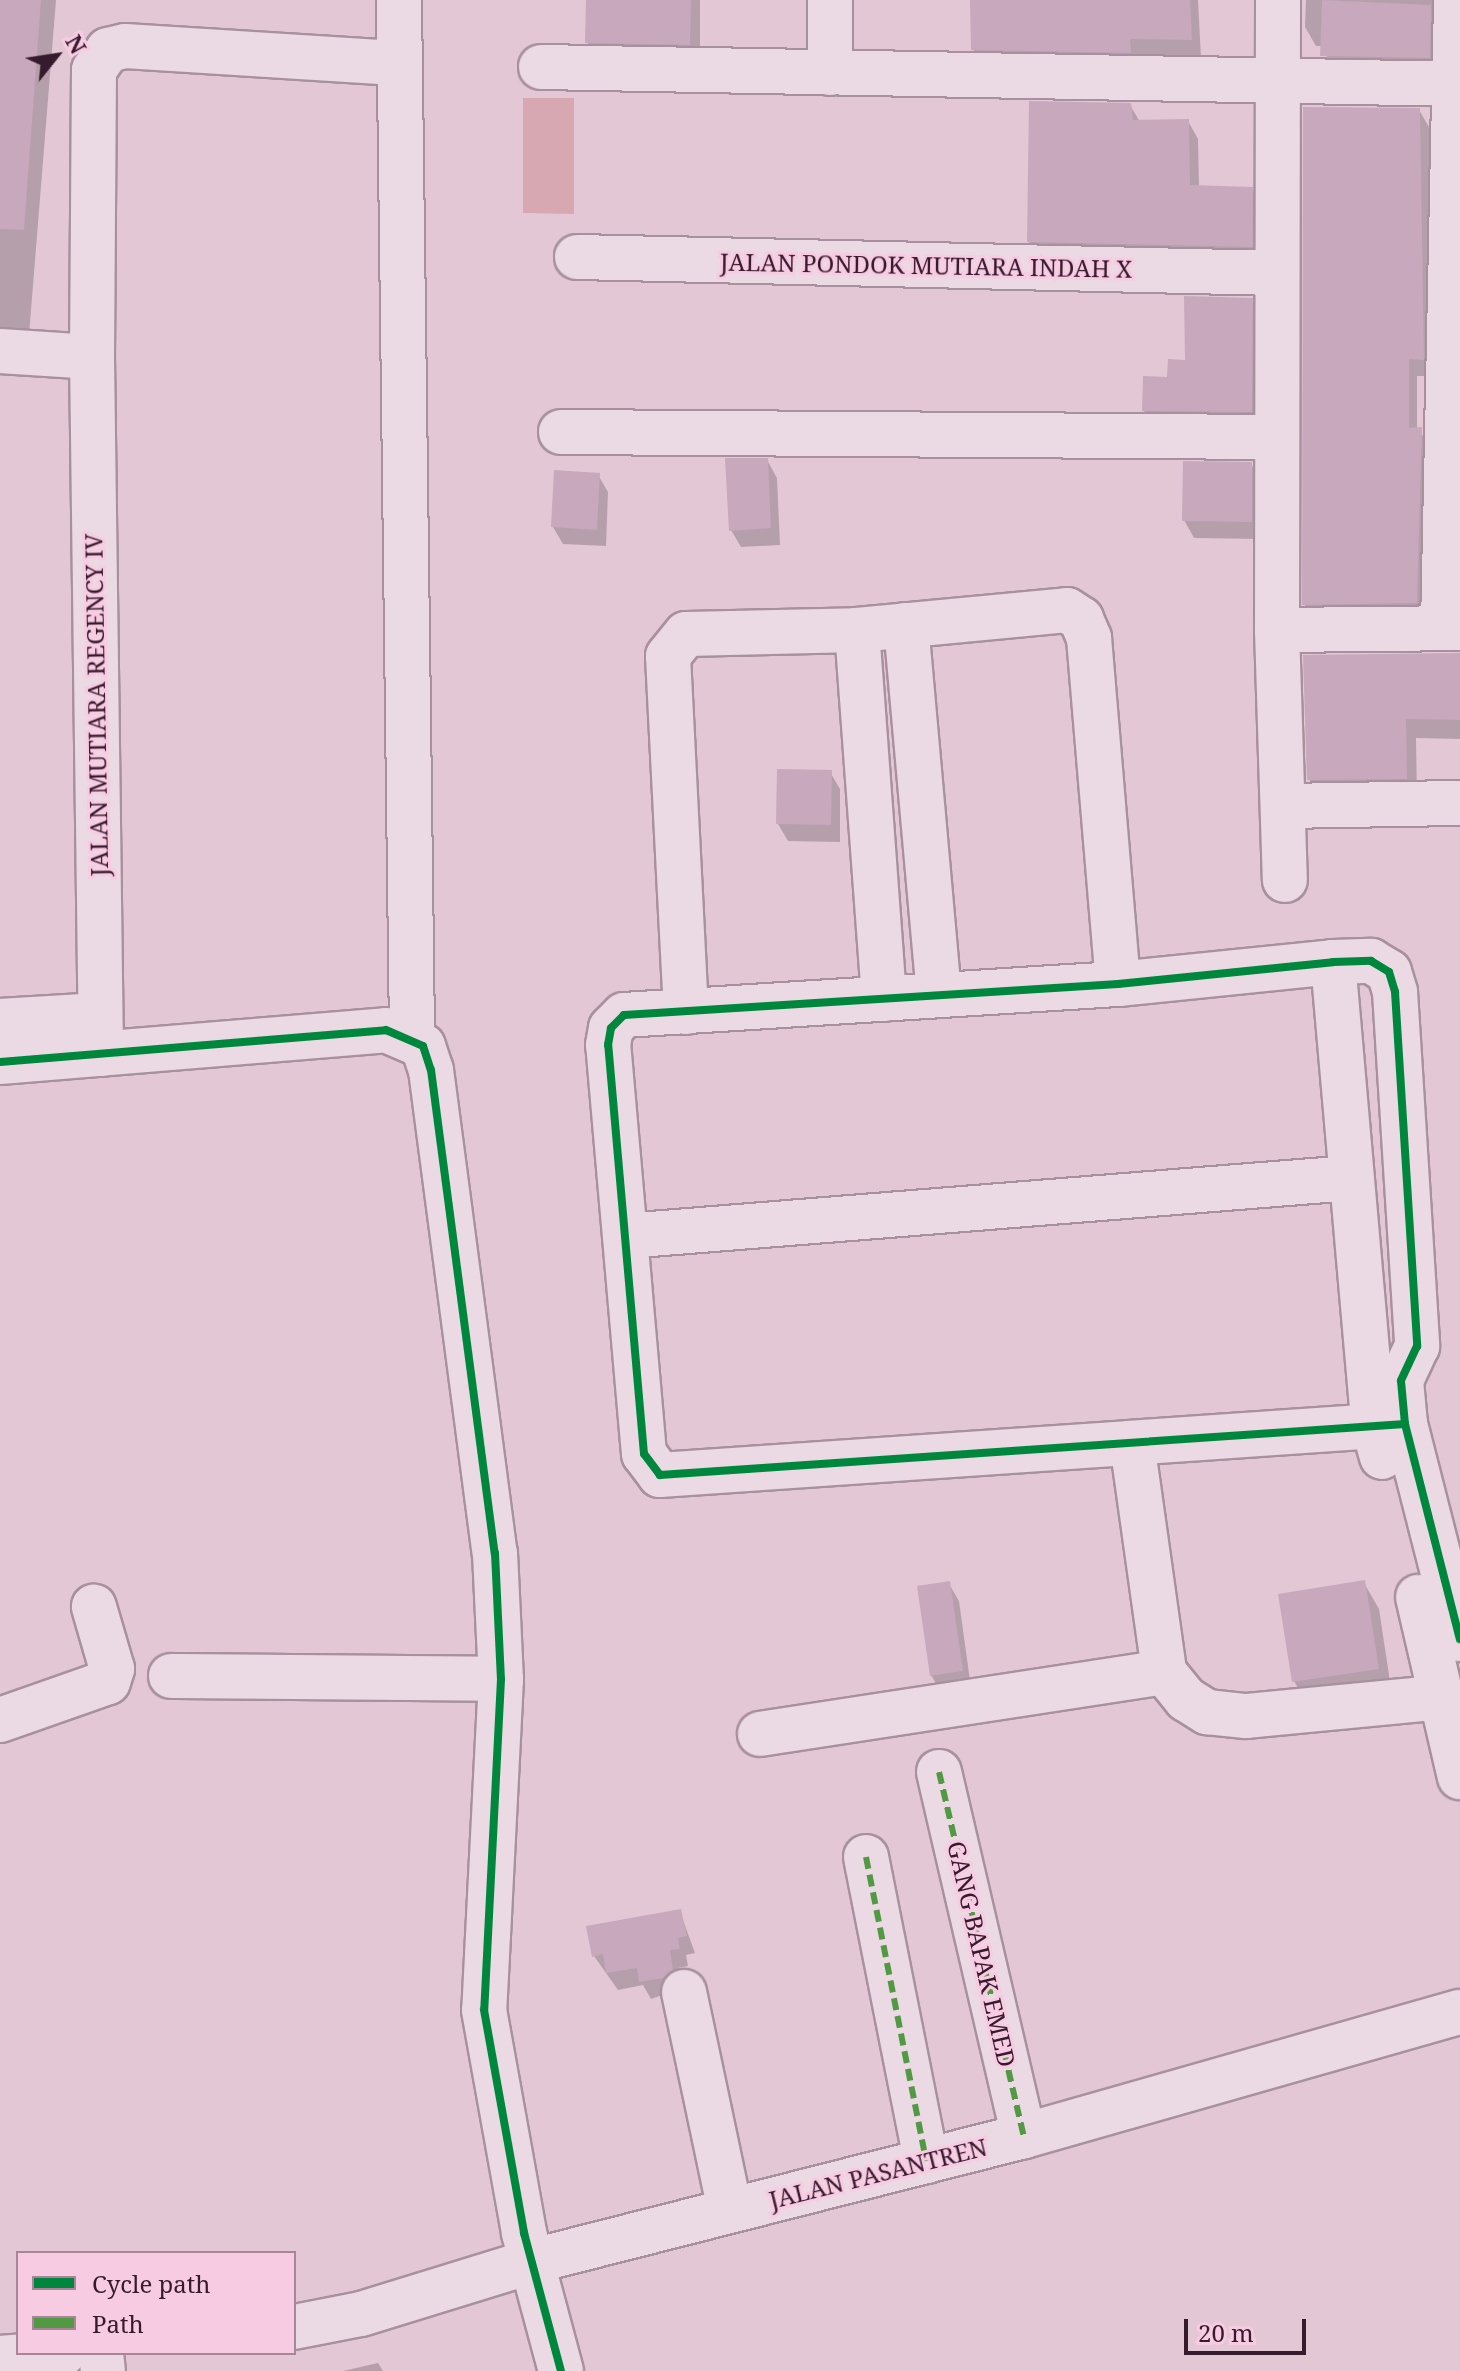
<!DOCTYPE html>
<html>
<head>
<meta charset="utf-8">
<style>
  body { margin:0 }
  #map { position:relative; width:1460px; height:2371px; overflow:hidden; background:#e3c7d5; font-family:"Noto Serif",serif }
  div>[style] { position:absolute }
  .green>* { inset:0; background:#d7a8b2 }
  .shadow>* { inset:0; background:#0003 }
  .building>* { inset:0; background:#c7a8bd }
  .roads { filter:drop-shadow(2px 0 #a8919e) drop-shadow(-2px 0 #a8919e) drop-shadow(0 2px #a8919e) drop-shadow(0 -2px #a8919e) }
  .street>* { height:44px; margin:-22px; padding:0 22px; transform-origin:22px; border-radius:22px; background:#ebdae3 }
  .secondary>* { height:44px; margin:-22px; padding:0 22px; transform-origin:22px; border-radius:22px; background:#ebdae3 }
  .quiet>* { height:6px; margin-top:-3px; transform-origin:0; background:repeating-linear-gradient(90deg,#519942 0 12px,transparent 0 18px) }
  .cycleway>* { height:8px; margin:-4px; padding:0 4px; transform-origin:4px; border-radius:4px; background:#00873e }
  span { translate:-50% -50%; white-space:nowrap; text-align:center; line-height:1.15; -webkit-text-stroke:6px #f7cbe1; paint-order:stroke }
  .street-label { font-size:24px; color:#361a2e }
  .legend { position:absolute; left:16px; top:2251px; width:280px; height:104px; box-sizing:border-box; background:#f7cbe1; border:2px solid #aa8499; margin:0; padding:10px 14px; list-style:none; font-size:24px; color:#361a2e }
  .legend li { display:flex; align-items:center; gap:16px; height:40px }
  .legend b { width:40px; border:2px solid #aa8499 }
  .north { position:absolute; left:16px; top:16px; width:80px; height:80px; -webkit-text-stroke:6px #f7cbe1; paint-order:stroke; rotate:60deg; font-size:22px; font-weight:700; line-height:32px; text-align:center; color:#361a2e }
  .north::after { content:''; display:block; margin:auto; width:28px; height:36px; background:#361a2e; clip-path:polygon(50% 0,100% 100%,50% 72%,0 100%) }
  .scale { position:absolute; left:1184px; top:2319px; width:122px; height:36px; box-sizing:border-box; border:4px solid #361a2e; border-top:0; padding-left:10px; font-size:24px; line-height:28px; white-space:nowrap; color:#361a2e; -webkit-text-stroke:6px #f7cbe1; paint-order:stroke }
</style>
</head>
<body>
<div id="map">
  <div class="green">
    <div style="clip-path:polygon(523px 98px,574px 98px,574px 214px,523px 213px)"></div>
  </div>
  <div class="shadow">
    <div style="clip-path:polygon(0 0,56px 0,29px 335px,0 333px)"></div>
    <div style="clip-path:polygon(587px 0,700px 0,700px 63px,598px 61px,587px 42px)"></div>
    <div style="clip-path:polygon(972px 0,1198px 0,1201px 58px,984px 68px,973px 49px)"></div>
    <div style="clip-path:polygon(1306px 0,1456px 0,1439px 76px,1333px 74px,1323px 46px,1316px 46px,1305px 27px)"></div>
    <div style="clip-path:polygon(1130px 105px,1140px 122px,1188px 121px,1198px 139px,1199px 187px,1252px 189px,1262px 206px,1261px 264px,1039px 259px,1029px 242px)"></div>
    <div style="clip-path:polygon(1419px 110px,1429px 127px,1432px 376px,1417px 376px,1417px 429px,1431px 446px,1427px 620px,1314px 621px,1304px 604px)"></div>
    <div style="clip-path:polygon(1251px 299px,1261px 317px,1261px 429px,1154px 428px,1144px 411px)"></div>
    <div style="clip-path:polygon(767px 460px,777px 478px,780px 545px,741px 547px,731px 530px)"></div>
    <div style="clip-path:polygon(1251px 464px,1261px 481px,1261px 539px,1194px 538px,1184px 520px)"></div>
    <div style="clip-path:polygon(598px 475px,608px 492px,606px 546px,563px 544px,553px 527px)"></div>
    <div style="clip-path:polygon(1460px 655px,1460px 739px,1416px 738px,1417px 798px,1320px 799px,1309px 779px)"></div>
    <div style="clip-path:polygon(830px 772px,840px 789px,840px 842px,788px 841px,778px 824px)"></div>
    <div style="clip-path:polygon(1364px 1583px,1379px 1609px,1392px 1695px,1309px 1707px,1294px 1681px)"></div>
    <div style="clip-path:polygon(949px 1584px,959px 1601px,971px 1688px,941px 1692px,931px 1675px)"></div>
    <div style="clip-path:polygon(680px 1912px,695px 1953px,686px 1955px,688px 1966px,678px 1968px,682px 1988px,651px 1999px,643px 1985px,618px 1990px,594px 1956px)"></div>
    <div style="clip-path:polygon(378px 2363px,383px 2371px,343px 2371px)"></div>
  </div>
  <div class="building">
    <div style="clip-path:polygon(0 0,41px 0,24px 230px,0 229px)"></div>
    <div style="clip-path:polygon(586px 0,691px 0,690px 45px,585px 43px)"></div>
    <div style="clip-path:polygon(970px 0,1190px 0,1192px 40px,1130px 39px,1131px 53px,971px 50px)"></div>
    <div style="clip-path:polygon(1322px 0,1431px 5px,1430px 58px,1320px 56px)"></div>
    <div style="clip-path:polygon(1029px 101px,1131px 103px,1133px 120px,1189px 119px,1190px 185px,1253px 187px,1253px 247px,1027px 242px)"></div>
    <div style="clip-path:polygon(1303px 107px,1420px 108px,1424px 360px,1409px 359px,1409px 428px,1422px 427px,1417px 603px,1302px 605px)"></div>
    <div style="clip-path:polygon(1184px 296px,1253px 298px,1252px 412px,1142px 411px,1143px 376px,1167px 377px,1168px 359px,1185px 360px)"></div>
    <div style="clip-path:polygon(725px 458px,768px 458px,771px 528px,729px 531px)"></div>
    <div style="clip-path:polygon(1183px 461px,1252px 462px,1252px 522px,1182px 521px)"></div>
    <div style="clip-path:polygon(554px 470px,600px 473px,597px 530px,551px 527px)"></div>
    <div style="clip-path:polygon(1460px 653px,1460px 720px,1406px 719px,1407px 779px,1307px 780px,1303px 655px)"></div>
    <div style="clip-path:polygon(777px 769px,832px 770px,831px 825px,776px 824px)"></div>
    <div style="clip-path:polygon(1365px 1580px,1379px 1669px,1292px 1682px,1278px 1594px)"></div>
    <div style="clip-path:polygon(950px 1581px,963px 1671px,930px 1676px,917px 1586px)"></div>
    <div style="clip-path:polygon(681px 1909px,687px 1936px,678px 1938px,680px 1949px,670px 1950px,673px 1970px,664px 1978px,639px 1982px,637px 1968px,606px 1973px,603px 1954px,592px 1957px,586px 1926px)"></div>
  </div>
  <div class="roads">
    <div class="street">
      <div style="left:399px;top:0;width:1037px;rotate:89.28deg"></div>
      <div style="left:830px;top:0;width:73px;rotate:90deg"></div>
      <div style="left:1278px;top:0;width:630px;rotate:90.09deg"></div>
      <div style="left:1277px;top:630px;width:250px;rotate:88.2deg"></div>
      <div style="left:541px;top:67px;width:919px;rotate:1.06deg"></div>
      <div style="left:577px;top:257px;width:698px;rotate:1.31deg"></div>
      <div style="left:0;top:351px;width:92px;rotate:3.7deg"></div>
      <div style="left:561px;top:432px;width:715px;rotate:0.4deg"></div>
      <div style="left:906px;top:625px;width:371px;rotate:84.9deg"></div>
      <div style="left:1443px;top:627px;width:627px;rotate:-88.81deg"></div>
      <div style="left:857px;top:630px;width:370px;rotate:85.8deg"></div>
      <div style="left:1277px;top:630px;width:183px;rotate:-0.6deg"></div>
      <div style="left:1284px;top:806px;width:176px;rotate:-1deg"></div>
      <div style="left:1333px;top:962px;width:469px;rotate:85deg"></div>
      <div style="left:1374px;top:1429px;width:29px;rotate:74deg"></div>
      <div style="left:686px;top:1012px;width:356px;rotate:-92.9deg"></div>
      <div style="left:668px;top:656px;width:28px;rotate:-51deg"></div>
      <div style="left:686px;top:634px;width:171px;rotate:-1.3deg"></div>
      <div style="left:857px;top:630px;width:211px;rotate:-5.4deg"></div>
      <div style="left:1067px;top:610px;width:17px;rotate:33deg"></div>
      <div style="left:1081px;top:619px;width:21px;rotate:67deg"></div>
      <div style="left:1089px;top:638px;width:347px;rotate:85.2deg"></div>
      <div style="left:0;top:1021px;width:99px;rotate:-3.5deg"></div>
      <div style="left:101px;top:1054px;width:697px;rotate:-90.74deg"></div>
      <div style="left:92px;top:357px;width:287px;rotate:-89.6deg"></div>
      <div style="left:94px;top:70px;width:24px;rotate:-55deg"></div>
      <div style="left:108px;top:50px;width:17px;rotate:-13deg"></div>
      <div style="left:125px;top:46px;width:275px;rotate:3.6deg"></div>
      <div style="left:0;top:1062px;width:387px;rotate:-4.7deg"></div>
      <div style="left:386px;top:1030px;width:40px;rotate:23.4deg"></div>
      <div style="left:423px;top:1046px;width:25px;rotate:72deg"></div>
      <div style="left:431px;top:1070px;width:487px;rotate:82.5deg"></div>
      <div style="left:495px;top:1553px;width:126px;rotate:87.3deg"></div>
      <div style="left:501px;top:1679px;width:331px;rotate:92.9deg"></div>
      <div style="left:484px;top:2010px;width:227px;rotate:79.8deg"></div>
      <div style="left:524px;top:2233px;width:143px;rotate:75deg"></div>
      <div style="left:626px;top:1236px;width:726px;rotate:-4.58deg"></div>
      <div style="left:1405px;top:1424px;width:747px;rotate:176.08deg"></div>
      <div style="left:660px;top:1475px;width:26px;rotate:-127deg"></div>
      <div style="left:644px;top:1454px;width:411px;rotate:-95deg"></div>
      <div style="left:608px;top:1045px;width:17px;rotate:-80deg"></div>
      <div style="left:611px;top:1028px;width:18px;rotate:-45deg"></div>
      <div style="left:624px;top:1015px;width:495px;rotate:-3.6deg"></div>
      <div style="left:1118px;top:984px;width:216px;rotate:-5.8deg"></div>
      <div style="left:1333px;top:962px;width:38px;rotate:-2deg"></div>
      <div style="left:1371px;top:961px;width:21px;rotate:31deg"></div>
      <div style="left:1389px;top:972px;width:21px;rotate:73deg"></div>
      <div style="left:1395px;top:992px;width:355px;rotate:86.4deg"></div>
      <div style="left:1417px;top:1346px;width:38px;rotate:115deg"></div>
      <div style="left:1401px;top:1381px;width:43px;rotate:84.7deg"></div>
      <div style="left:1405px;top:1424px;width:222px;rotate:75.7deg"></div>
      <div style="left:1132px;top:1443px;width:231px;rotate:82deg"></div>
      <div style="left:1164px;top:1672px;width:35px;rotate:51deg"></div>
      <div style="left:1186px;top:1699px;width:25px;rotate:32deg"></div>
      <div style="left:1207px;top:1712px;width:39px;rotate:6deg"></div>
      <div style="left:1246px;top:1716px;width:199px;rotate:-5.5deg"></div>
      <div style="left:1418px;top:1597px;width:185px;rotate:76.9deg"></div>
      <div style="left:171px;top:1676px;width:330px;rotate:0.5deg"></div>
      <div style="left:0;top:1720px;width:114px;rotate:-19.4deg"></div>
      <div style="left:108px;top:1682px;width:14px;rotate:-73deg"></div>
      <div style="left:112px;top:1669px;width:65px;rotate:-106.2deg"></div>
      <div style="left:760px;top:1734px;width:409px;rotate:-8.7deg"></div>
      <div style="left:939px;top:1772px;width:374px;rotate:76.9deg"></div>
      <div style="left:866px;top:1857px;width:310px;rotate:78.8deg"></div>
      <div style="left:684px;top:1992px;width:223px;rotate:78.1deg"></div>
      <div style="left:101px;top:2353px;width:18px;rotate:84deg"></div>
    </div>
    <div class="secondary">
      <div style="left:294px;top:2327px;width:68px;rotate:-11deg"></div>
      <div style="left:361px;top:2314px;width:180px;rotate:-17.1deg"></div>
      <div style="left:533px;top:2261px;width:507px;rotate:-14.28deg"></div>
      <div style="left:1024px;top:2136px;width:453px;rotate:-15.9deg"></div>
      <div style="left:0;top:2358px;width:64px;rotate:-4.5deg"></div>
    </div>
  </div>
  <div class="quiet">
    <div style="left:939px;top:1772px;width:374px;rotate:76.9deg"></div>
    <div style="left:866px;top:1857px;width:310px;rotate:78.8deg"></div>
  </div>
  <div class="cycleway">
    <div style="left:0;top:1062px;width:387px;rotate:-4.7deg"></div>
    <div style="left:386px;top:1030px;width:40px;rotate:23.4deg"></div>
    <div style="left:423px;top:1046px;width:25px;rotate:72deg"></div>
    <div style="left:431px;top:1070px;width:487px;rotate:82.5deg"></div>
    <div style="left:495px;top:1553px;width:126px;rotate:87.3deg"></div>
    <div style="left:501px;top:1679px;width:331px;rotate:92.9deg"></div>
    <div style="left:484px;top:2010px;width:227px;rotate:79.8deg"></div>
    <div style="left:524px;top:2233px;width:143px;rotate:75deg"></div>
    <div style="left:1405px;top:1424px;width:747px;rotate:176.08deg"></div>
    <div style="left:660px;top:1475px;width:26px;rotate:-127deg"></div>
    <div style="left:644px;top:1454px;width:411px;rotate:-95deg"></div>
    <div style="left:608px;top:1045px;width:17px;rotate:-80deg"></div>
    <div style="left:611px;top:1028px;width:18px;rotate:-45deg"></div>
    <div style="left:624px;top:1015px;width:495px;rotate:-3.6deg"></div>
    <div style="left:1118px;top:984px;width:216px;rotate:-5.8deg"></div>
    <div style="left:1333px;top:962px;width:38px;rotate:-2deg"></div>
    <div style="left:1371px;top:961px;width:21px;rotate:31deg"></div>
    <div style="left:1389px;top:972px;width:21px;rotate:73deg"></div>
    <div style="left:1395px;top:992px;width:355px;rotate:86.4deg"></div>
    <div style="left:1417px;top:1346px;width:38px;rotate:115deg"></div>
    <div style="left:1401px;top:1381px;width:43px;rotate:84.7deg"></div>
    <div style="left:1405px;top:1424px;width:222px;rotate:75.7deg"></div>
  </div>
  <div class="street-label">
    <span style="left:926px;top:265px;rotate:1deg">JALAN PONDOK MUTIARA INDAH X</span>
    <span style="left:96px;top:705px;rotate:-91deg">JALAN MUTIARA REGENCY IV</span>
    <span style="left:982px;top:1954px;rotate:77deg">GANG BAPAK EMED</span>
    <span style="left:878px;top:2173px;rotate:-14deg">JALAN PASANTREN</span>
  </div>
  <ul class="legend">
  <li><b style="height:10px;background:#00873e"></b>Cycle path</li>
  <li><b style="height:10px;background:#519942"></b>Path</li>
  </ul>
  <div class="north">N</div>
  <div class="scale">20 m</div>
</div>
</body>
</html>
